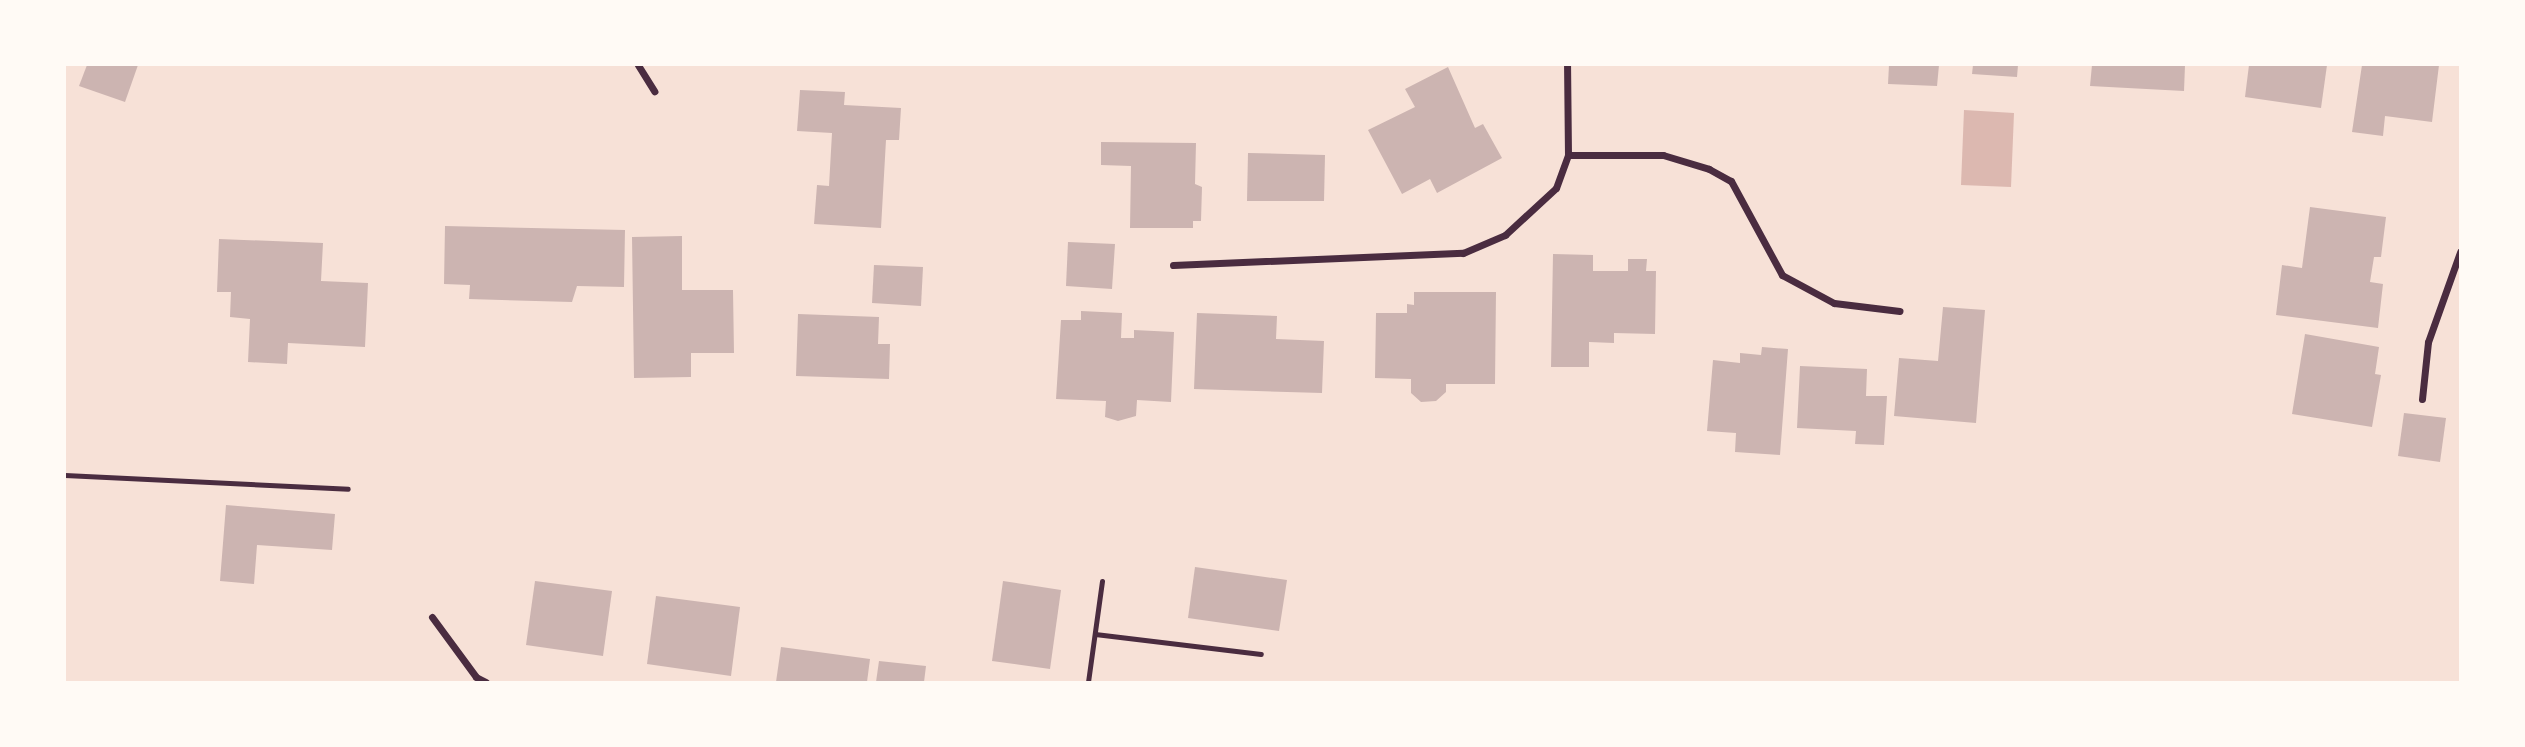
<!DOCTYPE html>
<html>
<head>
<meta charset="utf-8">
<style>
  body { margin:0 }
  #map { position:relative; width:2525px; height:747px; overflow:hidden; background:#f7e1d7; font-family:Ubuntu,sans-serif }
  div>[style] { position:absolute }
  .water>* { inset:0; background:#dcb8b0 }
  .building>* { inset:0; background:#ccb4b1 }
  .path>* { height:4.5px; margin:-2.25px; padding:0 2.25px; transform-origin:2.25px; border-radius:2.25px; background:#4a2c40 }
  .service>* { height:5px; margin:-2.5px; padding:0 2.5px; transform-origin:2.5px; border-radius:2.5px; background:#4a2c40 }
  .minor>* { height:7px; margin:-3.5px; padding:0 3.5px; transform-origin:3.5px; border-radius:3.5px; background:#4a2c40 }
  span { translate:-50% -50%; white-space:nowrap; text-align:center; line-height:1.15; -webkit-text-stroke:5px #fffaf5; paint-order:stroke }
  .frame { position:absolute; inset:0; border:66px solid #fffaf5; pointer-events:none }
</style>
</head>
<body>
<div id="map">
  <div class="water">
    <div style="clip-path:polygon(1964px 110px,2014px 113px,2011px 187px,1961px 185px)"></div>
  </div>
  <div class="building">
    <div style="clip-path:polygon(87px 65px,138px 65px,125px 102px,79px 86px)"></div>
    <div style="clip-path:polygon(1889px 65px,1939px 65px,1937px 86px,1888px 84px)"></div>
    <div style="clip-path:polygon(1973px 65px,2018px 65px,2017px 77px,1972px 74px)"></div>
    <div style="clip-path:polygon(2092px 65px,2185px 65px,2184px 91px,2090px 86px)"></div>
    <div style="clip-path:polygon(2249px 65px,2327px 65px,2321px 108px,2245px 97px)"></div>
    <div style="clip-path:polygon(2362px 65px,2439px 65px,2432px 122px,2385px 116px,2383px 136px,2352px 132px)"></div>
    <div style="clip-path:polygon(1448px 67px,1475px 128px,1483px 124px,1502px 158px,1437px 193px,1430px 179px,1402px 194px,1368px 130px,1415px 107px,1405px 89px)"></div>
    <div style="clip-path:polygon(800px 90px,845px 92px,844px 105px,901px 108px,899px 140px,886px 140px,881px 228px,814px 224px,817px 185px,829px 186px,832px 133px,797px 131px)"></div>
    <div style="clip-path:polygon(1101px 142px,1196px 143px,1195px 184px,1202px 187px,1201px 221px,1193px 221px,1193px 228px,1130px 228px,1131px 166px,1101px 165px)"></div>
    <div style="clip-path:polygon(1248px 153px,1325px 155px,1324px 201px,1247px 201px)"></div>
    <div style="clip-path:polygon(2310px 207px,2386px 217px,2381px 257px,2374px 257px,2370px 282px,2383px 284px,2378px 328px,2276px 315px,2282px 265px,2302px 268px)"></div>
    <div style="clip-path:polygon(445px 226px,625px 230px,624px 287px,577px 286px,572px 302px,469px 299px,470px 285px,444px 284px)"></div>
    <div style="clip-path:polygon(682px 236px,682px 290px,733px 290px,734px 353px,691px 353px,691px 377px,634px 378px,632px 237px)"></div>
    <div style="clip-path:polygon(219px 239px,323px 243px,321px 281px,368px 283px,365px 347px,288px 343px,287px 364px,248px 362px,250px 319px,230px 317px,231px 292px,217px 292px)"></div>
    <div style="clip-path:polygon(1068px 242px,1115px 244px,1112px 289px,1066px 286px)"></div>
    <div style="clip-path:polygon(1553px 254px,1593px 255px,1593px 271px,1628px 271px,1628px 259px,1647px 259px,1646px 271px,1656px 271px,1655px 334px,1614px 333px,1614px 343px,1589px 342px,1589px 367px,1551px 367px)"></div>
    <div style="clip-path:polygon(874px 265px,923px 267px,921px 306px,872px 303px)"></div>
    <div style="clip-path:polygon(1414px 292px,1496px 292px,1495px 384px,1446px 384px,1446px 392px,1436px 401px,1421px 402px,1411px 393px,1411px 379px,1375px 378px,1376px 313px,1407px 313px,1407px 304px,1414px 305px)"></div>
    <div style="clip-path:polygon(1943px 307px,1985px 310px,1976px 423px,1894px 416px,1899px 358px,1938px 361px)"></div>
    <div style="clip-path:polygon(1081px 311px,1122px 313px,1121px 338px,1134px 338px,1134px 330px,1174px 332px,1171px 402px,1137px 400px,1136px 416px,1118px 421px,1105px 417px,1106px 401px,1056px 399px,1061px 320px,1081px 320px)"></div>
    <div style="clip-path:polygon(1197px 313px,1277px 316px,1276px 339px,1324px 341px,1322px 393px,1194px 389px)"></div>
    <div style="clip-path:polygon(798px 314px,879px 317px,878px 344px,890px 344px,889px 379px,796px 376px)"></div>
    <div style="clip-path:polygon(2305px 334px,2379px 347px,2375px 374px,2381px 375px,2372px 427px,2292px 414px)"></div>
    <div style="clip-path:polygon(1762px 347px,1788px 349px,1780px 455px,1735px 452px,1736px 433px,1707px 431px,1713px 360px,1740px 363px,1740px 353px,1761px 355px)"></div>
    <div style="clip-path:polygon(1800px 366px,1867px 369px,1866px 396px,1887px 396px,1884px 445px,1855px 444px,1856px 431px,1797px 428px)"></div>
    <div style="clip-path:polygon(2404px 413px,2446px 418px,2440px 462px,2398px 456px)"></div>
    <div style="clip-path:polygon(226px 505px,335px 514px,332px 550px,257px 545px,254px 584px,220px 581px)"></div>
    <div style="clip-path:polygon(1195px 567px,1287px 580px,1279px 631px,1188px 618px)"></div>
    <div style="clip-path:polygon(535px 581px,612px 591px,603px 656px,526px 645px)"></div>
    <div style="clip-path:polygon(1003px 581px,1061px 590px,1050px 669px,992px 661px)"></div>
    <div style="clip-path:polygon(656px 596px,740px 607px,731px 676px,647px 664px)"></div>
    <div style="clip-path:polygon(781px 647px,870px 659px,867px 682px,776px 682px)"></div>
    <div style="clip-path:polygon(879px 661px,926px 666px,924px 682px,876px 682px)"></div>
  </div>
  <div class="path">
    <div style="left:65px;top:475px;width:283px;rotate:2.8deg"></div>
  </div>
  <div class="service">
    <div style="left:1095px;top:634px;width:167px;rotate:6.9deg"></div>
    <div style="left:1088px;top:682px;width:102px;rotate:-82.1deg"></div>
  </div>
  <div class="minor">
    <div style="left:638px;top:65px;width:31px;rotate:58deg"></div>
    <div style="left:1568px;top:155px;width:95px"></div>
    <div style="left:1663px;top:155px;width:48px;rotate:16.9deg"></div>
    <div style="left:1709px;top:169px;width:25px;rotate:29deg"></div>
    <div style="left:1731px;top:181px;width:107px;rotate:61.5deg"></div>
    <div style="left:1782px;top:275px;width:59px;rotate:28.3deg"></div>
    <div style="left:1834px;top:303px;width:66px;rotate:6.9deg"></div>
    <div style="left:1173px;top:265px;width:290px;rotate:-2.4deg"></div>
    <div style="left:1463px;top:253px;width:46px;rotate:-23.2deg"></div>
    <div style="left:1505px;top:235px;width:69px;rotate:-42.7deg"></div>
    <div style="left:1556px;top:188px;width:35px;rotate:-70deg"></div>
    <div style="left:1568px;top:155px;width:90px;rotate:-90.6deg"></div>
    <div style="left:2422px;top:399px;width:57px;rotate:-84deg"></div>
    <div style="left:2428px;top:342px;width:96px;rotate:-70.4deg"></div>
    <div style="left:432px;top:617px;width:74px;rotate:53.7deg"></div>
    <div style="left:476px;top:677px;width:11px;rotate:27deg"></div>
  </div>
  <div class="frame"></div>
</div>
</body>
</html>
